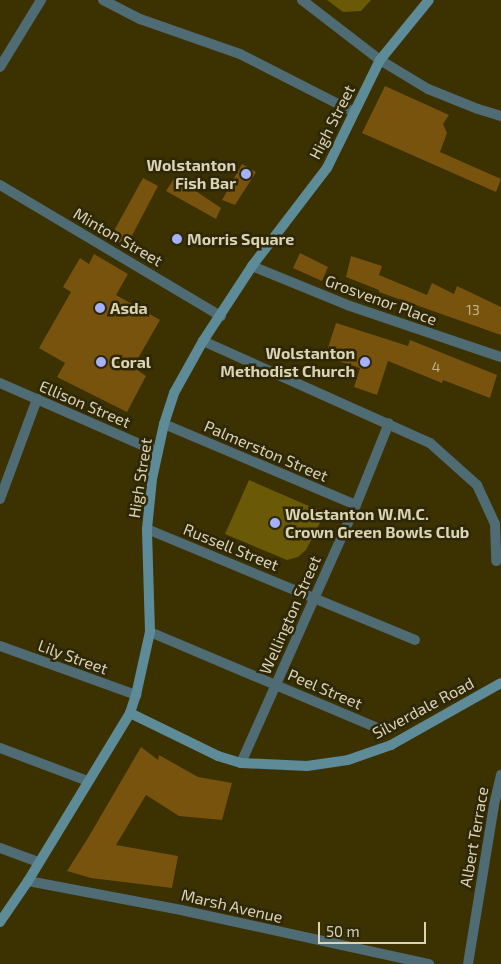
<!DOCTYPE html>
<html>
<head>
<meta charset="utf-8">
<style>
  body { margin:0 }
  #map { position:relative; width:501px; height:964px; overflow:hidden; background:#3b3101; font-family:"Exo 2",sans-serif }
  div>[style] { position:absolute }
  .green>* { inset:0; background:#6a5906 }
  .building>* { inset:0; background:#78530e }
  .minor>* { height:10px; margin:-5px; padding:0 5px; transform-origin:5px; border-radius:5px; background:#4f6b73 }
  .secondary>* { height:10px; margin:-5px; padding:0 5px; transform-origin:5px; border-radius:5px; background:#5d8b98 }
  .dots>* { width:14px; height:14px; translate:-50% -50%; box-sizing:border-box; border:2px solid #2e2708; border-radius:50% }
  span { translate:-50% -50%; white-space:nowrap; text-align:center; line-height:1.15; -webkit-text-stroke:5px #2e2708; paint-order:stroke }
  .number-label { font-size:14px; color:#c2b38c }
  .number-label span { -webkit-text-stroke-width:0 }
  .street-label { font-size:16px; color:#dad3b6 }
  .poi-label { font-size:16px; color:#dad3b6; font-weight:700 }
  .right { translate:-100% -50%; text-align:right }
  .left { translate:0 -50%; text-align:left }
  .scale { position:absolute; left:318px; top:922px; width:108px; height:22px; box-sizing:border-box; border:2px solid #dad3b6; border-top:0; padding-left:6px; font-size:15px; line-height:18px; white-space:nowrap; color:#dad3b6; -webkit-text-stroke:4px #2e2708; paint-order:stroke }
</style>
</head>
<body>
<div id="map">
  <div class="green">
    <div style="clip-path:polygon(327px 0,371px 0,361px 11px,343px 12px)"></div>
    <div style="clip-path:polygon(249px 480px,325px 513px,306px 550px,298px 557px,287px 560px,225px 534px)"></div>
  </div>
  <div class="building">
    <div style="clip-path:polygon(385px 86px,449px 115px,443px 124px,447px 133px,440px 152px,501px 179px,496px 192px,362px 133px)"></div>
    <div style="clip-path:polygon(242px 164px,256px 172px,235px 205px,222px 200px)"></div>
    <div style="clip-path:polygon(175px 177px,221px 208px,216px 219px,166px 191px)"></div>
    <div style="clip-path:polygon(143px 178px,158px 186px,126px 247px,110px 238px)"></div>
    <div style="clip-path:polygon(300px 253px,328px 267px,322px 281px,293px 268px)"></div>
    <div style="clip-path:polygon(94px 254px,128px 274px,116px 295px,160px 320px,133px 367px,146px 376px,127px 412px,57px 377px,65px 363px,39px 348px,71px 292px,63px 287px,80px 258px,89px 264px)"></div>
    <div style="clip-path:polygon(351px 256px,382px 266px,379px 275px,427px 295px,432px 283px,454px 294px,457px 286px,501px 307px,501px 335px,379px 292px,379px 290px,346px 277px)"></div>
    <div style="clip-path:polygon(336px 323px,408px 346px,410px 340px,497px 375px,490px 398px,443px 380px,442px 383px,388px 361px,377px 395px,354px 387px,360px 368px,325px 357px)"></div>
    <div style="clip-path:polygon(141px 747px,158px 760px,159px 755px,198px 777px,232px 783px,222px 820px,179px 816px,146px 795px,116px 845px,178px 856px,172px 888px,91px 878px,67px 871px,88px 838px)"></div>
  </div>
  <div class="minor">
    <div style="left:103px;top:0;width:42px;rotate:27.2deg"></div>
    <div style="left:140px;top:19px;width:106px;rotate:19.3deg"></div>
    <div style="left:240px;top:54px;width:128px;rotate:27deg"></div>
    <div style="left:302px;top:0;width:98px;rotate:37.6deg"></div>
    <div style="left:380px;top:60px;width:56px;rotate:31.1deg"></div>
    <div style="left:428px;top:89px;width:54px;rotate:21.8deg"></div>
    <div style="left:478px;top:109px;width:24px;rotate:17deg"></div>
    <div style="left:0;top:67px;width:79px;rotate:-58.5deg"></div>
    <div style="left:0;top:185px;width:257px;rotate:30.7deg"></div>
    <div style="left:252px;top:266px;width:106px;rotate:22.2deg"></div>
    <div style="left:350px;top:306px;width:159px;rotate:18.7deg"></div>
    <div style="left:203px;top:341px;width:249px;rotate:24.2deg"></div>
    <div style="left:430px;top:443px;width:63px;rotate:41.8deg"></div>
    <div style="left:477px;top:485px;width:43px;rotate:65.2deg"></div>
    <div style="left:495px;top:524px;width:37px;rotate:88deg"></div>
    <div style="left:0;top:383px;width:172px;rotate:23.6deg"></div>
    <div style="left:164px;top:424px;width:208px;rotate:22.9deg"></div>
    <div style="left:0;top:499px;width:107px;rotate:-69.7deg"></div>
    <div style="left:147px;top:529px;width:290px;rotate:22.5deg"></div>
    <div style="left:150px;top:632px;width:246px;rotate:22.9deg"></div>
    <div style="left:0;top:646px;width:145px;rotate:19.8deg"></div>
    <div style="left:0;top:748px;width:94px;rotate:20.6deg"></div>
    <div style="left:241px;top:763px;width:282px;rotate:-66deg"></div>
    <div style="left:356px;top:505px;width:88px;rotate:-68.1deg"></div>
    <div style="left:0;top:848px;width:40px;rotate:20.2deg"></div>
    <div style="left:28px;top:881px;width:156px;rotate:10.7deg"></div>
    <div style="left:181px;top:910px;width:254px;rotate:12.3deg"></div>
    <div style="left:468px;top:964px;width:161px;rotate:-80.7deg"></div>
    <div style="left:494px;top:805px;width:31px;rotate:-77deg"></div>
  </div>
  <div class="secondary">
    <div style="left:130px;top:713px;width:98px;rotate:26deg"></div>
    <div style="left:218px;top:756px;width:24px;rotate:17deg"></div>
    <div style="left:241px;top:763px;width:66px;rotate:2.6deg"></div>
    <div style="left:307px;top:766px;width:41px;rotate:-8.3deg"></div>
    <div style="left:348px;top:760px;width:46px;rotate:-19.2deg"></div>
    <div style="left:391px;top:745px;width:126px;rotate:-29.4deg"></div>
    <div style="left:0;top:922px;width:50px;rotate:-55.7deg"></div>
    <div style="left:28px;top:881px;width:197px;rotate:-58.7deg"></div>
    <div style="left:130px;top:713px;width:19px;rotate:-72deg"></div>
    <div style="left:136px;top:695px;width:65px;rotate:-77.5deg"></div>
    <div style="left:150px;top:632px;width:103px;rotate:-91.7deg"></div>
    <div style="left:147px;top:529px;width:50px;rotate:-84.3deg"></div>
    <div style="left:152px;top:479px;width:56px;rotate:-77.7deg"></div>
    <div style="left:164px;top:424px;width:33px;rotate:-72deg"></div>
    <div style="left:174px;top:393px;width:60px;rotate:-60.9deg"></div>
    <div style="left:203px;top:341px;width:90px;rotate:-56.8deg"></div>
    <div style="left:252px;top:266px;width:123px;rotate:-52.6deg"></div>
    <div style="left:327px;top:168px;width:120px;rotate:-63.9deg"></div>
    <div style="left:380px;top:60px;width:77px;rotate:-50.8deg"></div>
  </div>
  <div class="dots">
    <div style="left:246px;top:174px;background:#a5b1fc"></div>
    <div style="left:177px;top:239px;background:#a5b1fc"></div>
    <div style="left:100px;top:308px;background:#a5b1fc"></div>
    <div style="left:101px;top:362px;background:#a5b1fc"></div>
    <div style="left:365px;top:362px;background:#a5b1fc"></div>
    <div style="left:275px;top:523px;background:#a5b1fc"></div>
  </div>
  <div class="number-label">
    <span style="left:473px;top:310px">13</span>
    <span style="left:436px;top:367px">4</span>
  </div>
  <div class="street-label">
    <span style="left:332px;top:122px;rotate:-63deg">High Street</span>
    <span style="left:118px;top:237px;rotate:30deg">Minton Street</span>
    <span style="left:381px;top:300px;rotate:20deg">Grosvenor Place</span>
    <span style="left:85px;top:404px;rotate:23deg">Ellison Street</span>
    <span style="left:266px;top:451px;rotate:23deg">Palmerston Street</span>
    <span style="left:140px;top:478px;rotate:-81deg">High Street</span>
    <span style="left:231px;top:547px;rotate:22deg">Russell Street</span>
    <span style="left:290px;top:615px;rotate:-66deg">Wellington Street</span>
    <span style="left:73px;top:657px;rotate:20deg">Lily Street</span>
    <span style="left:325px;top:689px;rotate:23deg">Peel Street</span>
    <span style="left:423px;top:708px;rotate:-28deg">Silverdale Road</span>
    <span style="left:474px;top:837px;rotate:-80deg">Albert Terrace</span>
    <span style="left:232px;top:906px;rotate:13deg">Marsh Avenue</span>
  </div>
  <div class="poi-label">
    <span class="right" style="left:236px;top:174px">Wolstanton<br>Fish Bar</span>
    <span class="left" style="left:187px;top:239px">Morris Square</span>
    <span class="left" style="left:110px;top:308px">Asda</span>
    <span class="right" style="left:355px;top:362px">Wolstanton<br>Methodist Church</span>
    <span class="left" style="left:111px;top:362px">Coral</span>
    <span class="left" style="left:285px;top:523px">Wolstanton W.M.C.<br>Crown Green Bowls Club</span>
  </div>
  <div class="scale">50 m</div>
</div>
</body>
</html>
